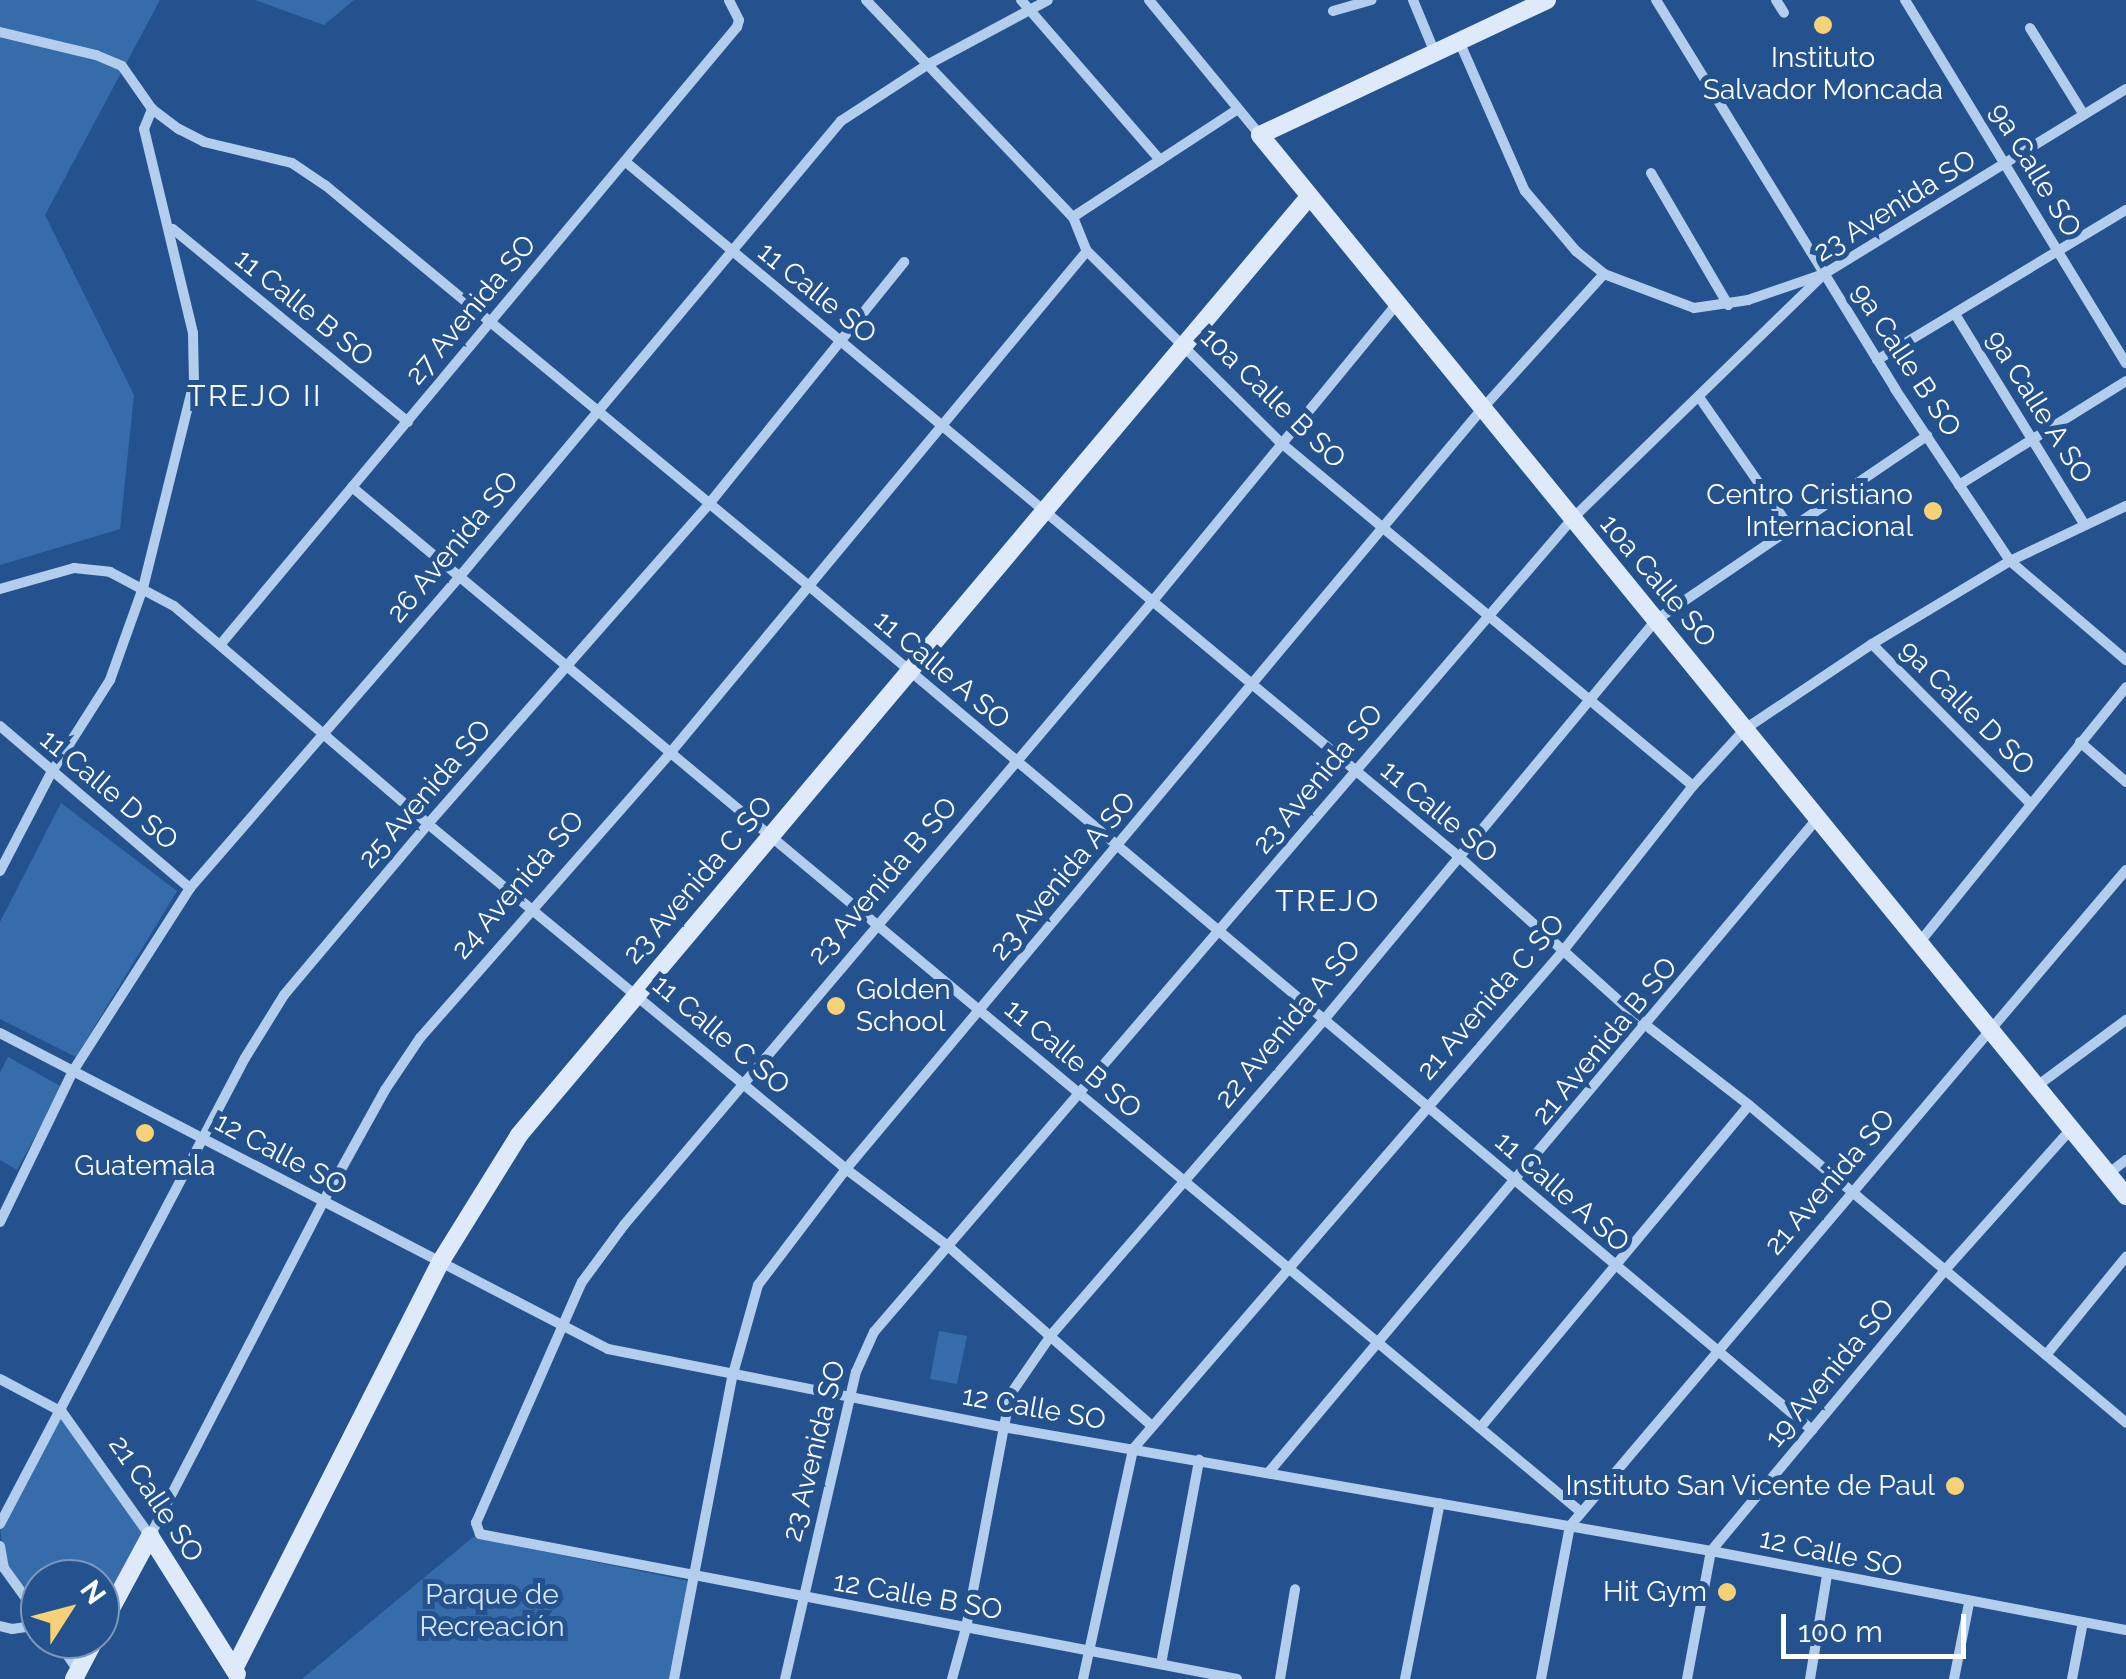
<!DOCTYPE html>
<html>
<head>
<meta charset="utf-8">
<style>
  body { margin:0 }
  #map { position:relative; width:2126px; height:1679px; overflow:hidden; background:#23528e; font-family:Raleway,sans-serif }
  div>[style] { position:absolute }
  .green>* { inset:0; background:#376cab }
  .street>* { height:10px; margin:-5px; padding:0 5px; transform-origin:5px; border-radius:5px; background:#b3cdec }
  .secondary>* { height:18px; margin:-9px; padding:0 9px; transform-origin:9px; border-radius:9px; background:#deeaf9 }
  .dots>* { width:28px; height:28px; translate:-50% -50%; box-sizing:border-box; border:5px solid #23528e; border-radius:50% }
  span { translate:-50% -50%; white-space:nowrap; text-align:center; line-height:1.15; -webkit-text-stroke:10px #23528e; paint-order:stroke }
  .poi-label { font-size:28px; color:#fff }
  .right { translate:-100% -50%; text-align:right }
  .left { translate:0 -50%; text-align:left }
  .street-label { font-size:28px; color:#fff }
  .park-label { font-size:28px; color:#d8e7f9 }
  .neighbourhood-label { font-size:30px; color:#fff; letter-spacing:2.5px }
  .north { position:absolute; left:20px; top:1559px; width:100px; height:100px; box-sizing:border-box; background:#23528e; border:2px solid #7b97bb; border-radius:50%; rotate:54deg; font-size:28px; font-weight:700; line-height:40px; text-align:center; color:#fff }
  .north::after { content:''; display:block; margin:auto; width:35px; height:45px; background:#f7d176; clip-path:polygon(50% 0,100% 100%,50% 72%,0 100%) }
  .scale { position:absolute; left:1781px; top:1614px; width:185px; height:45px; box-sizing:border-box; border:5px solid #fff; border-top:0; padding-left:12px; font-size:30px; line-height:35px; white-space:nowrap; color:#fff; -webkit-text-stroke:8px #23528e; paint-order:stroke }
</style>
</head>
<body>
<div id="map">
  <div class="green">
    <div style="clip-path:polygon(0 0,160px 0,45px 215px,134px 395px,120px 529px,0 565px)"></div>
    <div style="clip-path:polygon(255px 0,354px 0,324px 25px)"></div>
    <div style="clip-path:polygon(61px 803px,177px 891px,76px 1057px,0 1019px,0 922px)"></div>
    <div style="clip-path:polygon(8px 1057px,62px 1087px,17px 1170px,0 1160px,0 1072px)"></div>
    <div style="clip-path:polygon(939px 1331px,967px 1336px,957px 1384px,930px 1379px)"></div>
    <div style="clip-path:polygon(62px 1412px,150px 1536px,100px 1629px,100px 1579px,40px 1579px,40px 1618px,4px 1568px,0 1524px)"></div>
    <div style="clip-path:polygon(473px 1537px,689px 1581px,670px 1679px,302px 1679px)"></div>
  </div>
  <div class="street">
    <div style="left:866px;top:0;width:300px;rotate:46.4deg"></div>
    <div style="left:1073px;top:217px;width:37px;rotate:68deg"></div>
    <div style="left:1087px;top:251px;width:272px;rotate:44.7deg"></div>
    <div style="left:1280px;top:442px;width:537px;rotate:39.79deg"></div>
    <div style="left:1021px;top:0;width:212px;rotate:49deg"></div>
    <div style="left:1149px;top:0;width:175px;rotate:50.6deg"></div>
    <div style="left:1413px;top:0;width:57px;rotate:67.5deg"></div>
    <div style="left:1656px;top:0;width:457px;rotate:58.4deg"></div>
    <div style="left:1895px;top:389px;width:207px;rotate:56.2deg"></div>
    <div style="left:2010px;top:561px;width:153px;rotate:40.5deg"></div>
    <div style="left:1776px;top:0;width:15px;rotate:58deg"></div>
    <div style="left:1905px;top:0;width:425px;rotate:58.7deg"></div>
    <div style="left:1333px;top:11px;width:40px;rotate:-16deg"></div>
    <div style="left:2030px;top:28px;width:102px;rotate:58.2deg"></div>
    <div style="left:0;top:32px;width:99px;rotate:13.5deg"></div>
    <div style="left:96px;top:55px;width:28px;rotate:23deg"></div>
    <div style="left:122px;top:66px;width:52px;rotate:55.1deg"></div>
    <div style="left:152px;top:109px;width:34px;rotate:37deg"></div>
    <div style="left:179px;top:129px;width:28px;rotate:27deg"></div>
    <div style="left:204px;top:142px;width:90px;rotate:13.4deg"></div>
    <div style="left:292px;top:163px;width:40px;rotate:34deg"></div>
    <div style="left:325px;top:185px;width:629px;rotate:39.64deg"></div>
    <div style="left:809px;top:586px;width:1311px;rotate:40.08deg"></div>
    <div style="left:1459px;top:41px;width:164px;rotate:66.3deg"></div>
    <div style="left:1525px;top:191px;width:79px;rotate:49.6deg"></div>
    <div style="left:1576px;top:251px;width:36px;rotate:39deg"></div>
    <div style="left:1604px;top:274px;width:96px;rotate:20.7deg"></div>
    <div style="left:1694px;top:308px;width:55px;rotate:-8.4deg"></div>
    <div style="left:1748px;top:300px;width:74px;rotate:-18.9deg"></div>
    <div style="left:627px;top:163px;width:1081px;rotate:39.82deg"></div>
    <div style="left:1457px;top:855px;width:256px;rotate:42deg"></div>
    <div style="left:1647px;top:1026px;width:129px;rotate:37.8deg"></div>
    <div style="left:1749px;top:1105px;width:493px;rotate:40.1deg"></div>
    <div style="left:1651px;top:173px;width:153px;rotate:59.7deg"></div>
    <div style="left:1073px;top:217px;width:197px;rotate:-33.2deg"></div>
    <div style="left:173px;top:229px;width:304px;rotate:39.4deg"></div>
    <div style="left:1955px;top:314px;width:246px;rotate:58.4deg"></div>
    <div style="left:1877px;top:360px;width:291px;rotate:-31.1deg"></div>
    <div style="left:1699px;top:397px;width:160px;rotate:55.2deg"></div>
    <div style="left:1959px;top:485px;width:197px;rotate:-31.9deg"></div>
    <div style="left:352px;top:487px;width:1600px;rotate:39.83deg"></div>
    <div style="left:0;top:589px;width:77px;rotate:-15.8deg"></div>
    <div style="left:74px;top:568px;width:36px;rotate:6deg"></div>
    <div style="left:110px;top:572px;width:72px;rotate:28deg"></div>
    <div style="left:174px;top:606px;width:335px;rotate:40.6deg"></div>
    <div style="left:428px;top:824px;width:542px;rotate:39.53deg"></div>
    <div style="left:846px;top:1169px;width:129px;rotate:37.1deg"></div>
    <div style="left:949px;top:1247px;width:269px;rotate:41.4deg"></div>
    <div style="left:1872px;top:644px;width:224px;rotate:45.2deg"></div>
    <div style="left:220px;top:645px;width:806px;rotate:-50.09deg"></div>
    <div style="left:737px;top:27px;width:7px;rotate:-74deg"></div>
    <div style="left:739px;top:20px;width:22px;rotate:-117deg"></div>
    <div style="left:0;top:726px;width:250px;rotate:40.5deg"></div>
    <div style="left:2080px;top:742px;width:61px;rotate:41deg"></div>
    <div style="left:0;top:871px;width:110px;rotate:-62.5deg"></div>
    <div style="left:51px;top:773px;width:110px;rotate:-57.6deg"></div>
    <div style="left:110px;top:680px;width:98px;rotate:-70.3deg"></div>
    <div style="left:143px;top:588px;width:212px;rotate:-76.1deg"></div>
    <div style="left:194px;top:382px;width:49px;rotate:-91.2deg"></div>
    <div style="left:193px;top:333px;width:210px;rotate:-103.5deg"></div>
    <div style="left:144px;top:129px;width:22px;rotate:-68deg"></div>
    <div style="left:1919px;top:943px;width:329px;rotate:-51deg"></div>
    <div style="left:0;top:1033px;width:685px;rotate:27.46deg"></div>
    <div style="left:608px;top:1349px;width:403px;rotate:11.2deg"></div>
    <div style="left:1003px;top:1427px;width:719px;rotate:9.93deg"></div>
    <div style="left:1711px;top:1551px;width:422px;rotate:10.8deg"></div>
    <div style="left:2037px;top:1086px;width:111px;rotate:-36.6deg"></div>
    <div style="left:2108px;top:1174px;width:23px;rotate:-38deg"></div>
    <div style="left:0;top:1222px;width:168px;rotate:-64.2deg"></div>
    <div style="left:73px;top:1071px;width:217px;rotate:-57.4deg"></div>
    <div style="left:190px;top:888px;width:414px;rotate:-49.1deg"></div>
    <div style="left:461px;top:575px;width:592px;rotate:-50.07deg"></div>
    <div style="left:841px;top:121px;width:103px;rotate:-33.1deg"></div>
    <div style="left:927px;top:65px;width:137px;rotate:-28.2deg"></div>
    <div style="left:2046px;top:1355px;width:127px;rotate:-50.8deg"></div>
    <div style="left:0;top:1379px;width:70px;rotate:28deg"></div>
    <div style="left:62px;top:1412px;width:152px;rotate:54.6deg"></div>
    <div style="left:150px;top:1536px;width:376px;rotate:-62.6deg"></div>
    <div style="left:323px;top:1202px;width:128px;rotate:-61deg"></div>
    <div style="left:385px;top:1090px;width:63px;rotate:-56.1deg"></div>
    <div style="left:420px;top:1038px;width:381px;rotate:-48.7deg"></div>
    <div style="left:671px;top:752px;width:651px;rotate:-50.3deg"></div>
    <div style="left:1480px;top:1428px;width:420px;rotate:-50.2deg"></div>
    <div style="left:1269px;top:1472px;width:852px;rotate:-50deg"></div>
    <div style="left:0;top:1524px;width:526px;rotate:-62.27deg"></div>
    <div style="left:245px;top:1058px;width:74px;rotate:-58.2deg"></div>
    <div style="left:284px;top:995px;width:224px;rotate:-49.9deg"></div>
    <div style="left:428px;top:824px;width:426px;rotate:-48.7deg"></div>
    <div style="left:709px;top:504px;width:311px;rotate:-51.1deg"></div>
    <div style="left:0;top:1546px;width:22px;rotate:80deg"></div>
    <div style="left:4px;top:1568px;width:62px;rotate:54.2deg"></div>
    <div style="left:0;top:1626px;width:12px;rotate:14deg"></div>
    <div style="left:12px;top:1629px;width:28px;rotate:-8deg"></div>
    <div style="left:56px;top:1639px;width:38px;rotate:55deg"></div>
    <div style="left:1161px;top:1664px;width:208px;rotate:-79.4deg"></div>
    <div style="left:674px;top:1679px;width:311px;rotate:-79.1deg"></div>
    <div style="left:733px;top:1374px;width:92px;rotate:-74.3deg"></div>
    <div style="left:758px;top:1285px;width:146px;rotate:-52.8deg"></div>
    <div style="left:846px;top:1169px;width:991px;rotate:-50.08deg"></div>
    <div style="left:1482px;top:409px;width:182px;rotate:-47.9deg"></div>
    <div style="left:785px;top:1679px;width:315px;rotate:-77deg"></div>
    <div style="left:856px;top:1372px;width:44px;rotate:-65.8deg"></div>
    <div style="left:874px;top:1332px;width:1072px;rotate:-49.35deg"></div>
    <div style="left:1572px;top:519px;width:351px;rotate:-44.2deg"></div>
    <div style="left:1824px;top:274px;width:354px;rotate:-31.5deg"></div>
    <div style="left:952px;top:1679px;width:53px;rotate:-74.6deg"></div>
    <div style="left:966px;top:1628px;width:237px;rotate:-79.3deg"></div>
    <div style="left:1010px;top:1395px;width:74px;rotate:-55.5deg"></div>
    <div style="left:1052px;top:1334px;width:414px;rotate:-49.1deg"></div>
    <div style="left:1323px;top:1021px;width:521px;rotate:-50.29deg"></div>
    <div style="left:1656px;top:620px;width:328px;rotate:-34.2deg"></div>
    <div style="left:1083px;top:1679px;width:235px;rotate:-77.7deg"></div>
    <div style="left:1133px;top:1449px;width:658px;rotate:-49.19deg"></div>
    <div style="left:1563px;top:951px;width:210px;rotate:-51.8deg"></div>
    <div style="left:1693px;top:786px;width:77px;rotate:-47.6deg"></div>
    <div style="left:1745px;top:729px;width:153px;rotate:-33.8deg"></div>
    <div style="left:1872px;top:644px;width:161px;rotate:-31deg"></div>
    <div style="left:2010px;top:561px;width:128px;rotate:-25.4deg"></div>
    <div style="left:1237px;top:1679px;width:771px;rotate:-169.16deg"></div>
    <div style="left:480px;top:1534px;width:12px;rotate:-110deg"></div>
    <div style="left:476px;top:1523px;width:263px;rotate:-66.3deg"></div>
    <div style="left:582px;top:1282px;width:71px;rotate:-53.6deg"></div>
    <div style="left:624px;top:1225px;width:817px;rotate:-49.72deg"></div>
    <div style="left:1152px;top:602px;width:384px;rotate:-50.6deg"></div>
    <div style="left:1280px;top:1679px;width:91px;rotate:-80.5deg"></div>
    <div style="left:1405px;top:1679px;width:179px;rotate:-78.8deg"></div>
    <div style="left:1541px;top:1679px;width:156px;rotate:-79.3deg"></div>
    <div style="left:1570px;top:1526px;width:860px;rotate:-49.72deg"></div>
    <div style="left:1687px;top:1679px;width:130px;rotate:-79.4deg"></div>
    <div style="left:1711px;top:1551px;width:366px;rotate:-50.2deg"></div>
    <div style="left:1945px;top:1270px;width:189px;rotate:-48.2deg"></div>
    <div style="left:1810px;top:1679px;width:105px;rotate:-80.7deg"></div>
    <div style="left:1954px;top:1679px;width:77px;rotate:-78.8deg"></div>
    <div style="left:2072px;top:1679px;width:58px;rotate:-79.1deg"></div>
  </div>
  <div class="secondary">
    <div style="left:1547px;top:0;width:317px;rotate:154.8deg"></div>
    <div style="left:1260px;top:135px;width:1370px;rotate:50.78deg"></div>
    <div style="left:100px;top:1629px;width:106px;rotate:-61.7deg"></div>
    <div style="left:150px;top:1536px;width:163px;rotate:57.8deg"></div>
    <div style="left:234px;top:1669px;width:458px;rotate:-63.1deg"></div>
    <div style="left:441px;top:1261px;width:148px;rotate:-58.2deg"></div>
    <div style="left:519px;top:1135px;width:1225px;rotate:-49.9deg"></div>
    <div style="left:74px;top:1679px;width:45px;rotate:-62.3deg"></div>
  </div>
  <div class="dots">
    <div style="left:1823px;top:25px;background:#f7d176"></div>
    <div style="left:1933px;top:511px;background:#f7d176"></div>
    <div style="left:836px;top:1006px;background:#f7d176"></div>
    <div style="left:145px;top:1133px;background:#f7d176"></div>
    <div style="left:1955px;top:1486px;background:#f7d176"></div>
    <div style="left:1727px;top:1592px;background:#f7d176"></div>
  </div>
  <div class="poi-label">
    <span style="left:1823px;top:74px">Instituto<br>Salvador Moncada</span>
    <span class="right" style="left:1913px;top:511px">Centro Cristiano<br>Internacional</span>
    <span class="left" style="left:856px;top:1006px">Golden<br>School</span>
    <span style="left:145px;top:1166px">Guatemala</span>
    <span class="right" style="left:1935px;top:1486px">Instituto San Vicente de Paul</span>
    <span class="right" style="left:1707px;top:1592px">Hit Gym</span>
  </div>
  <div class="street-label">
    <span style="left:2035px;top:170px;rotate:59deg">9a Calle SO</span>
    <span style="left:1895px;top:206px;rotate:-32deg">23 Avenida SO</span>
    <span style="left:817px;top:293px;rotate:39deg">11 Calle SO</span>
    <span style="left:304px;top:308px;rotate:39deg">11 Calle B SO</span>
    <span style="left:471px;top:310px;rotate:-50deg">27 Avenida SO</span>
    <span style="left:1906px;top:360px;rotate:57deg">9a Calle B SO</span>
    <span style="left:1273px;top:398px;rotate:44deg">10a Calle B SO</span>
    <span style="left:2039px;top:407px;rotate:58deg">9a Calle A SO</span>
    <span style="left:453px;top:547px;rotate:-50deg">26 Avenida SO</span>
    <span style="left:1658px;top:581px;rotate:50deg">10a Calle SO</span>
    <span style="left:942px;top:670px;rotate:40deg">11 Calle A SO</span>
    <span style="left:1967px;top:708px;rotate:45deg">9a Calle D SO</span>
    <span style="left:1318px;top:779px;rotate:-50deg">23 Avenida SO</span>
    <span style="left:109px;top:790px;rotate:40deg">11 Calle D SO</span>
    <span style="left:425px;top:794px;rotate:-49deg">25 Avenida SO</span>
    <span style="left:1439px;top:812px;rotate:40deg">11 Calle SO</span>
    <span style="left:1063px;top:876px;rotate:-50deg">23 Avenida A SO</span>
    <span style="left:698px;top:880px;rotate:-49deg">23 Avenida C SO</span>
    <span style="left:883px;top:881px;rotate:-49deg">23 Avenida B SO</span>
    <span style="left:518px;top:885px;rotate:-49deg">24 Avenida SO</span>
    <span style="left:1491px;top:997px;rotate:-49deg">21 Avenida C SO</span>
    <span style="left:1288px;top:1024px;rotate:-50deg">22 Avenida A SO</span>
    <span style="left:721px;top:1035px;rotate:40deg">11 Calle C SO</span>
    <span style="left:1605px;top:1041px;rotate:-50deg">21 Avenida B SO</span>
    <span style="left:1073px;top:1059px;rotate:40deg">11 Calle B SO</span>
    <span style="left:281px;top:1154px;rotate:28deg">12 Calle SO</span>
    <span style="left:1830px;top:1182px;rotate:-49deg">21 Avenida SO</span>
    <span style="left:1562px;top:1192px;rotate:41deg">11 Calle A SO</span>
    <span style="left:1830px;top:1373px;rotate:-50deg">19 Avenida SO</span>
    <span style="left:1034px;top:1408px;rotate:10deg">12 Calle SO</span>
    <span style="left:814px;top:1451px;rotate:-76deg">23 Avenida SO</span>
    <span style="left:156px;top:1499px;rotate:56deg">21 Calle SO</span>
    <span style="left:1831px;top:1553px;rotate:12deg">12 Calle SO</span>
    <span style="left:918px;top:1596px;rotate:10deg">12 Calle B SO</span>
  </div>
  <div class="park-label">
    <span style="left:492px;top:1611px">Parque de<br>Recreación</span>
  </div>
  <div class="neighbourhood-label">
    <span style="left:255px;top:396px">TREJO II</span>
    <span style="left:1328px;top:901px">TREJO</span>
  </div>
  <div class="north">N</div>
  <div class="scale">100 m</div>
</div>
</body>
</html>
